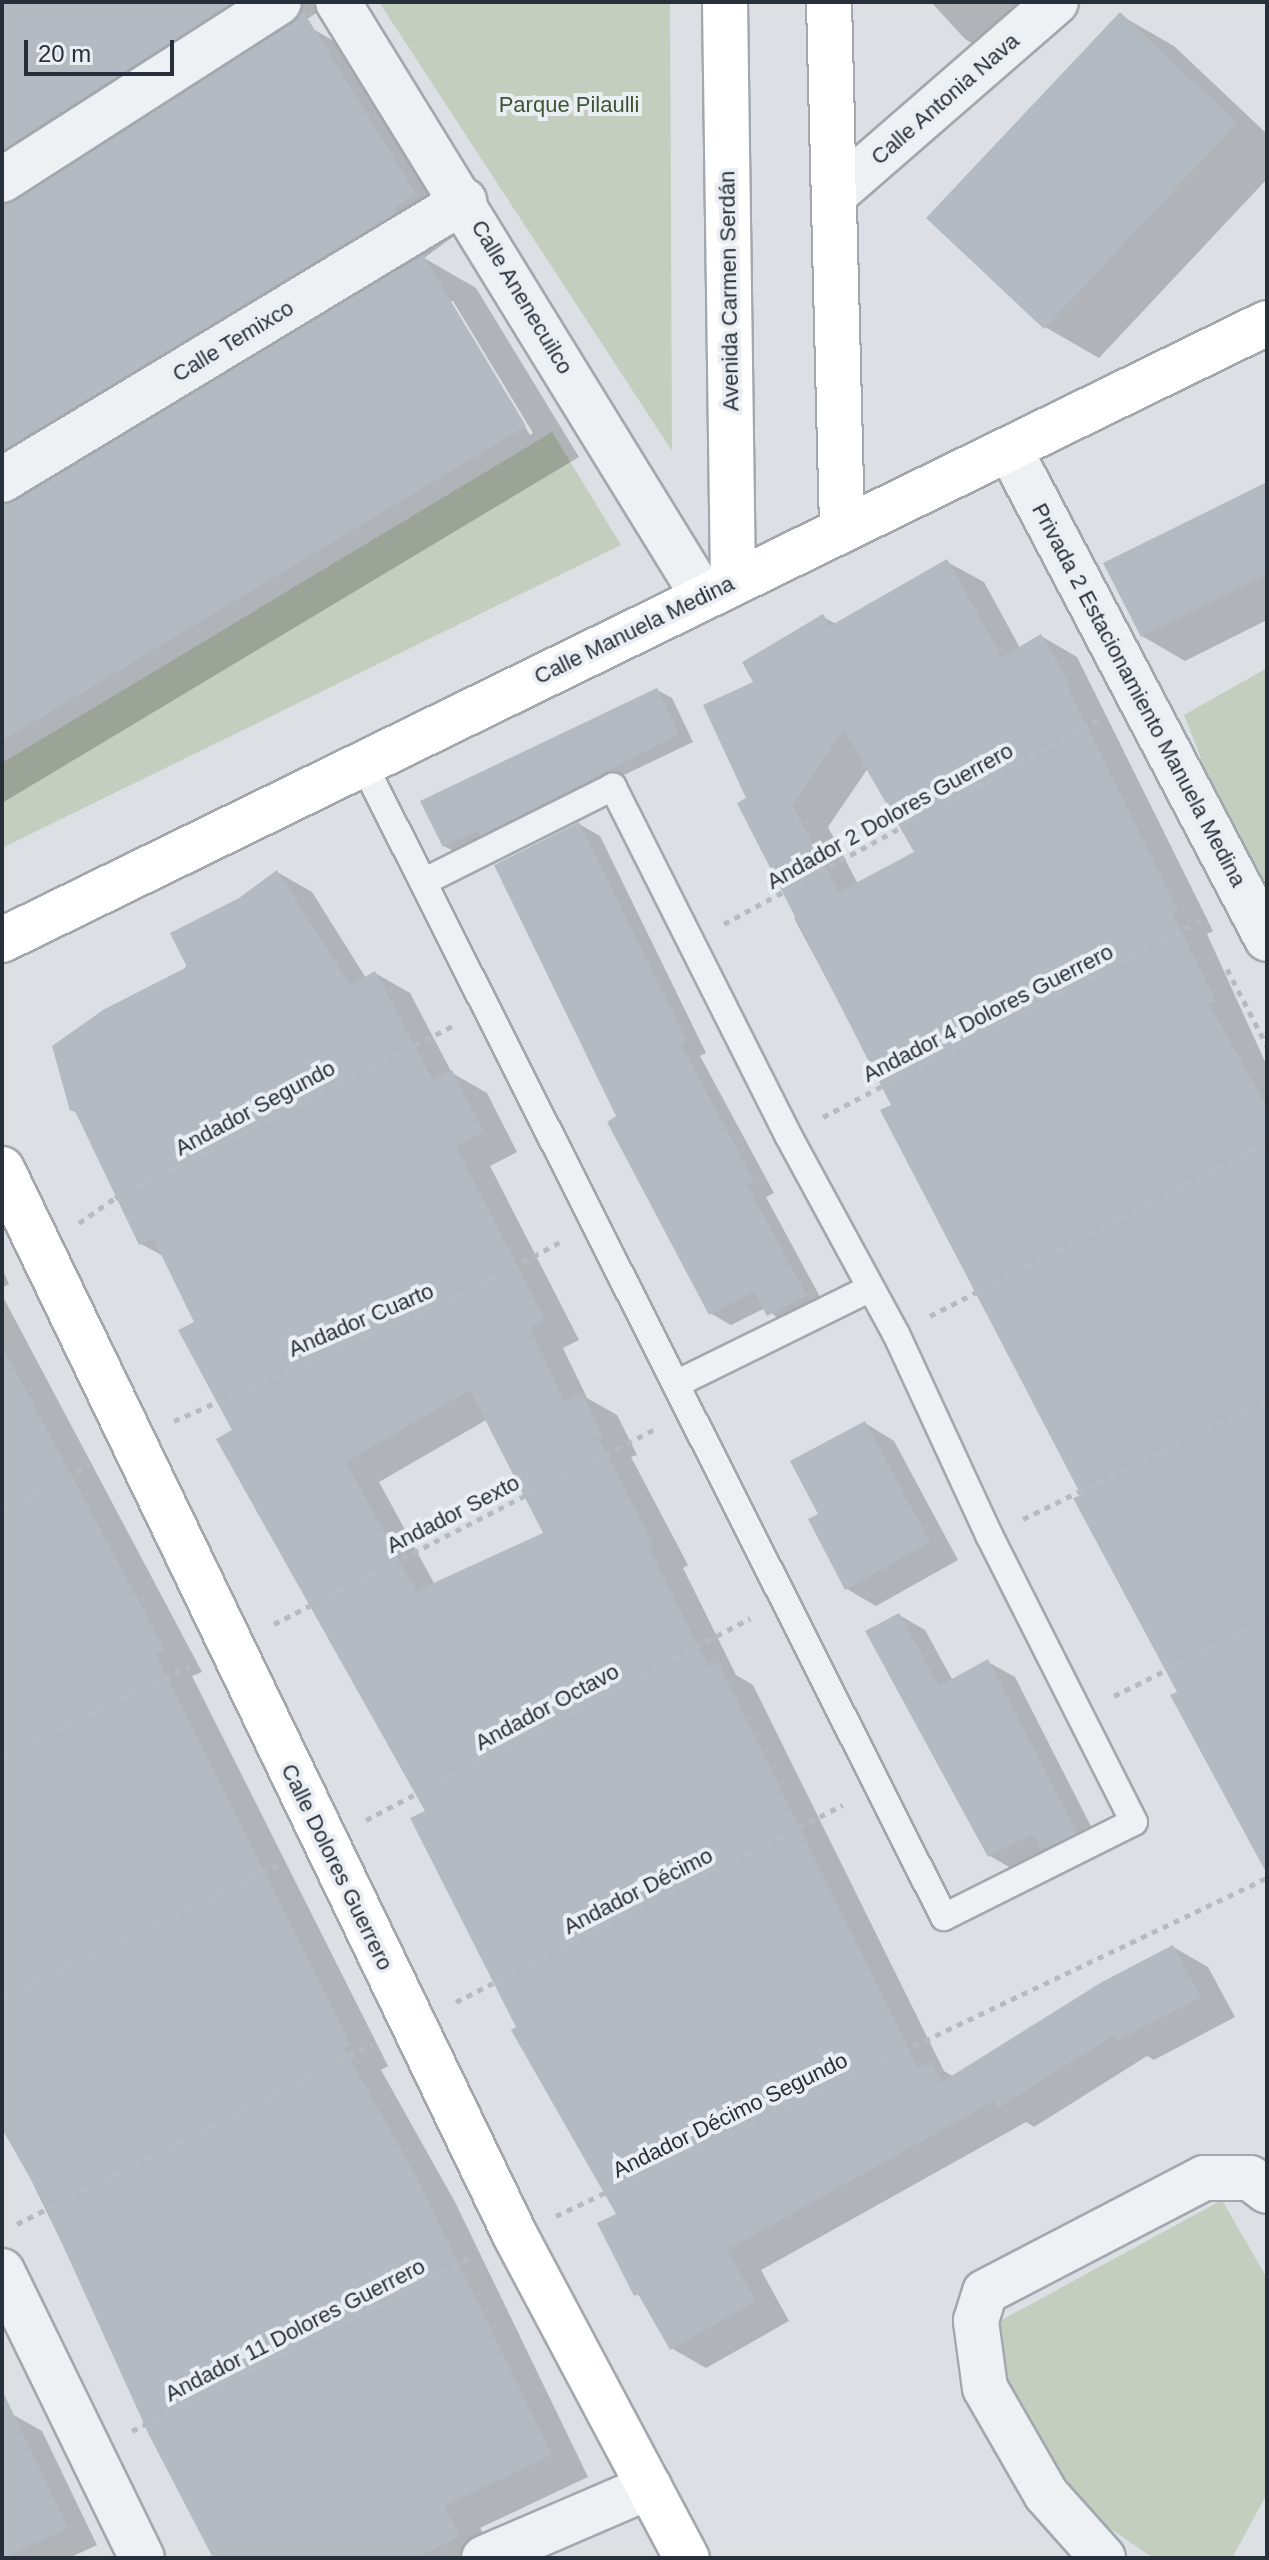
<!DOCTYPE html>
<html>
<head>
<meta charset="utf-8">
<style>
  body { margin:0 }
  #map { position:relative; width:1269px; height:2560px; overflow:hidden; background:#dce0e5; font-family:Arial,sans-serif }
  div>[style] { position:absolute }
  .green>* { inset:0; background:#c3cebe }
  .shadow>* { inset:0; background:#0003 }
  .building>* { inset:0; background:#b4bac1 }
  .path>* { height:5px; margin-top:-2.5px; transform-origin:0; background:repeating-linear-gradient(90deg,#b6bbc0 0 6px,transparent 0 12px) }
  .roads { filter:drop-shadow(2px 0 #a2a8ae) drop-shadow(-2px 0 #a2a8ae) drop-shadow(0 2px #a2a8ae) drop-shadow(0 -2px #a2a8ae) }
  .lane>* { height:26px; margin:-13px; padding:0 13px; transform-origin:13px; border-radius:13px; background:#eef1f4 }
  .street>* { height:44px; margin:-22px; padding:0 22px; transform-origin:22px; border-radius:22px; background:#eef1f4 }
  .secondary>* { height:44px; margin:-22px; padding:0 22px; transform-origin:22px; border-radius:22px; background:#fff }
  span { translate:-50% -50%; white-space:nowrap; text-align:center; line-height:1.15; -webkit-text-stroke:8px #ebeff3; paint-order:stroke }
  .street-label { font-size:22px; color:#27303a }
  .park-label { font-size:22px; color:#3e5436 }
  .frame { position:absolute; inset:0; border:4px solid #27303a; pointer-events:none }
  .scale { position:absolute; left:24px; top:40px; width:150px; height:36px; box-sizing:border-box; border:4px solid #27303a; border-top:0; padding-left:10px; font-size:24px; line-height:28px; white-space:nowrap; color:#27303a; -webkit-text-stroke:6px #ebeff3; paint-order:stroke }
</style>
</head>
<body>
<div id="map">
  <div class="green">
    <div style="clip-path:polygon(379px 2px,670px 2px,672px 451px)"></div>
    <div style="clip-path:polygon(552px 432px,621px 545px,2px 848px,2px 763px)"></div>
    <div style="clip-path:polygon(1267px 668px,1267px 927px,1184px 715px)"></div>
    <div style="clip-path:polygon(1222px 2200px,1267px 2278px,1267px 2494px,1232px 2558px,1153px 2558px,1095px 2518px,1026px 2432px,985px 2329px)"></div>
  </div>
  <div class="shadow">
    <div style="clip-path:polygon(evenodd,2px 2px,312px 2px,318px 12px,295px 27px,313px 29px,367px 60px,469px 225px,424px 258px,476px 288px,579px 457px,2px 803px,2px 2px,448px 301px,453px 301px,533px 433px,530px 435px,448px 301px)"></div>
    <div style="clip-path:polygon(931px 2px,1054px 2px,997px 58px,965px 39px)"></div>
    <div style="clip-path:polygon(1120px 15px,1174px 46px,1267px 134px,1267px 179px,1099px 358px,1045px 327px)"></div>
    <div style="clip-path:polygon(1267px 484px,1267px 620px,1185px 661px,1142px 636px)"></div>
    <div style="clip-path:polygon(evenodd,947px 562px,984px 582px,1020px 648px,1041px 636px,1077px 657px,1213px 931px,1207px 934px,1267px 1066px,1267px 1859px,1180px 1692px,894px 1105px,794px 918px,798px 916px,749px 799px,756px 682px,823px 617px,836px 624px,947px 562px,868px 768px,917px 853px,858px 884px,828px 827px,868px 768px)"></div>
    <div style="clip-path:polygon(657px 690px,672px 698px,693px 742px,459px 854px,444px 846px)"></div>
    <div style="clip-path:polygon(579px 824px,600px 836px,706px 1053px,700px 1056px,774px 1193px,766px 1197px,826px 1308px,789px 1327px,765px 1308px,731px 1325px,710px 1313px,619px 1116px)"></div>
    <div style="clip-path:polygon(evenodd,277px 872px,312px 892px,366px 978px,375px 973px,410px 993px,452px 1073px,487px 1093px,517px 1152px,490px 1166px,579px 1340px,563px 1348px,587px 1398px,617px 1415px,637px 1455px,631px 1457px,688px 1565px,683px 1568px,736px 1675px,753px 1685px,944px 2071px,954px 2077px,1173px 1947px,1208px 1967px,1235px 2017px,1154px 2060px,1147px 2056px,1034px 2127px,1026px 2122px,761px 2270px,789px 2321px,706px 2368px,671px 2348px,644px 2299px,636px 2294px,619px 2215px,519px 2028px,428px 1812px,234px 1431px,197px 1323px,165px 1257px,141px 1244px,79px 1114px,71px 1110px,240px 899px,277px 872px,488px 1419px,546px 1534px,435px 1585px,379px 1482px,488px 1419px)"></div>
    <div style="clip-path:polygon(2px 1268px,9px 1284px,2px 1288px)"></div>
    <div style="clip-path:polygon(2px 1295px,202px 1672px,192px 1676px,388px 2066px,381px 2070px,455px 2202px,588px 2477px,480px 2528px,496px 2558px,215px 2558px,2px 2120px)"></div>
    <div style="clip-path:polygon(865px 1423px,894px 1441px,958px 1560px,876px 1606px,847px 1589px,821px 1515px)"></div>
    <div style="clip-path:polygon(899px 1615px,925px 1630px,953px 1681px,988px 1662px,1015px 1677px,1102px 1848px,1016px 1871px,990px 1856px)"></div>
    <div style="clip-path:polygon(12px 2414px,42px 2431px,97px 2545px,69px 2558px,8px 2556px,2px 2542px,2px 2419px)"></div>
  </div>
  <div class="building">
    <div style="clip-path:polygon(2px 2px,233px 2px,2px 150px)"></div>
    <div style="clip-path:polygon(302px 9px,416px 194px,394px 208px,397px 212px,2px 451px,2px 205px,293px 23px)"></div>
    <div style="clip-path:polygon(1120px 12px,1237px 123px,1044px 329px,926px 218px)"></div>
    <div style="clip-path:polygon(423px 255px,526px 426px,2px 741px,2px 505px)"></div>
    <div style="clip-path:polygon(1267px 482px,1267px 574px,1141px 637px,1103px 563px)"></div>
    <div style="clip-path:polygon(evenodd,947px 559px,1002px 657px,1041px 634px,1070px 684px,1067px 686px,1178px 910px,1172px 913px,1216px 1001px,1209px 1004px,1267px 1107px,1267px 1874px,1170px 1695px,1177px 1692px,1073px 1498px,1081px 1495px,880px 1110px,891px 1105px,737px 803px,746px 798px,703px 705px,753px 682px,742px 662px,823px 614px,830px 626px,947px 559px,844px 730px,914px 852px,839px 892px,792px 805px,844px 730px)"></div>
    <div style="clip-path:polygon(657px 688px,679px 734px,480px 836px,477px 831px,443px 847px,420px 801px)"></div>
    <div style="clip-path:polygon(579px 822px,687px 1041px,681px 1044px,754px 1181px,747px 1185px,807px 1296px,767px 1316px,754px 1292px,709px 1315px,607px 1122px,616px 1116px,494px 865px)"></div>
    <div style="clip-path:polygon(evenodd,277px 870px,350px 985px,375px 971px,433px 1080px,452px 1070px,484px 1132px,456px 1146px,545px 1320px,530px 1328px,564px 1401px,582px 1393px,603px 1435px,598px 1437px,654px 1545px,649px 1548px,709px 1667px,718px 1662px,918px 2068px,931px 2061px,942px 2082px,1102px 1982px,1173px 1945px,1201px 1997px,1117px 2041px,1114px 2035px,998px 2108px,994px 2101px,727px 2250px,756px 2301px,670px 2350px,638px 2294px,634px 2296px,597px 2223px,616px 2214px,511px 2030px,516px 2027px,410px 1818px,425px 1811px,216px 1439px,232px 1430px,178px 1330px,194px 1322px,153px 1238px,139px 1245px,74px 1109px,70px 1111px,52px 1046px,103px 1010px,187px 967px,170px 933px,239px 898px,277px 870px,470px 1390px,543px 1533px,416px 1591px,346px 1462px,470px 1390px)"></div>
    <div style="clip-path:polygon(2px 1346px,165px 1650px,156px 1655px,351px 2045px,344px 2048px,417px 2178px,552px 2455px,444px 2506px,460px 2536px,417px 2558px,213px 2558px,150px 2437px,40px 2195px,2px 2129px)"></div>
    <div style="clip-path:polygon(865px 1421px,930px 1542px,845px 1590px,808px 1519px,818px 1514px,790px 1461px)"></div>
    <div style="clip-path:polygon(899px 1613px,939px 1686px,988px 1659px,1077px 1833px,1041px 1850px,1033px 1834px,988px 1857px,865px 1631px)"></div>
    <div style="clip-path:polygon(2px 2390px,68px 2528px,4px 2558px,2px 2558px)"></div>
  </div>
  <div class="path">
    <div style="left:724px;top:924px;width:426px;rotate:-28.6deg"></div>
    <div style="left:1227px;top:969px;width:87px;rotate:62.5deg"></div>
    <div style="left:823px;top:1117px;width:427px;rotate:-27.5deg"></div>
    <div style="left:79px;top:1223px;width:44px;rotate:-34.8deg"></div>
    <div style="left:115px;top:1198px;width:378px;rotate:-27deg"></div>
    <div style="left:930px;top:1316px;width:379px;rotate:-27.2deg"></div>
    <div style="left:174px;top:1421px;width:311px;rotate:-23.7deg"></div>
    <div style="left:459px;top:1296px;width:115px;rotate:-28.1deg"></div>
    <div style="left:2px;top:1510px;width:99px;rotate:-27.6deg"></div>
    <div style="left:1023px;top:1519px;width:271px;rotate:-26deg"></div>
    <div style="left:274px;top:1624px;width:430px;rotate:-27.1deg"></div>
    <div style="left:1114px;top:1696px;width:171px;rotate:-26.4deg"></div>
    <div style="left:2px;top:1756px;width:208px;rotate:-25.6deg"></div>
    <div style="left:366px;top:1820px;width:434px;rotate:-27.7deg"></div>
    <div style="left:2px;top:1998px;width:311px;rotate:-25.7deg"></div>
    <div style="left:456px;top:2002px;width:434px;rotate:-27deg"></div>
    <div style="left:556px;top:2216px;width:787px;rotate:-25.43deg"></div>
    <div style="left:17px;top:2224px;width:398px;rotate:-26.8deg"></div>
    <div style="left:132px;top:2431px;width:382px;rotate:-27.1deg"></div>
  </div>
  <div class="roads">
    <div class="lane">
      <div style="left:363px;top:763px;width:1292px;rotate:63.28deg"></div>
      <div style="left:944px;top:1917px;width:212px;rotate:-26.6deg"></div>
      <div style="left:1134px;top:1822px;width:322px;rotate:-116.8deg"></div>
      <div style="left:989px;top:1535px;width:221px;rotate:-114.8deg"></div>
      <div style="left:896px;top:1334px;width:226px;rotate:-118.5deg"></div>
      <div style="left:788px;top:1135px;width:390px;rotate:-116.7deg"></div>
      <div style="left:613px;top:787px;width:212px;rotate:153.4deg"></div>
      <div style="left:676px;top:1384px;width:217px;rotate:-26.2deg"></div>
    </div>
    <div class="street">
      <div style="left:338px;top:2px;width:697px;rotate:58.43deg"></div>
      <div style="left:2px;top:180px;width:329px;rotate:-32.7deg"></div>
      <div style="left:834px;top:195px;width:294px;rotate:-41deg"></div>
      <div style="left:1011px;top:452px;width:550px;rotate:62.27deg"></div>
      <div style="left:2px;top:480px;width:540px;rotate:-31.13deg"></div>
      <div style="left:2px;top:2271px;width:319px;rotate:64deg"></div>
      <div style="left:484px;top:2558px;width:180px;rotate:-23.3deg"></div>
      <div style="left:1103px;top:2558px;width:86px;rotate:-131.7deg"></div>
      <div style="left:1046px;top:2494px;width:122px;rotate:-119.9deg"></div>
      <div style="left:985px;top:2388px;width:68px;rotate:-97.7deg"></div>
      <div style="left:976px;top:2321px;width:30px;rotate:-73deg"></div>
      <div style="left:985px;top:2292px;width:247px;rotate:-27.5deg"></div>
      <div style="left:1204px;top:2178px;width:46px"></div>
      <div style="left:1250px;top:2178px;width:21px;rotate:37deg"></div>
    </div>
    <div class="secondary">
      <div style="left:725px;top:2px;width:579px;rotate:89.21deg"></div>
      <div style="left:829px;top:2px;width:525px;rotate:88.58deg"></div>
      <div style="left:2px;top:940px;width:1407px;rotate:-26deg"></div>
      <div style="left:2px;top:1169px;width:1183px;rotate:64.3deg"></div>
      <div style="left:515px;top:2235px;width:366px;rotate:62deg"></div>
    </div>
  </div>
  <div class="street-label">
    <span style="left:945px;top:99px;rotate:-41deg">Calle Antonia Nava</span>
    <span style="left:729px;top:291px;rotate:-91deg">Avenida Carmen Serdán</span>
    <span style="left:522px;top:297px;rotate:59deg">Calle Anenecuilco</span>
    <span style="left:233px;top:341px;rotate:-31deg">Calle Temixco</span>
    <span style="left:634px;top:630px;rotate:-26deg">Calle Manuela Medina</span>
    <span style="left:1139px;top:695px;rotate:62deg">Privada 2 Estacionamiento Manuela Medina</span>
    <span style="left:890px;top:816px;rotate:-29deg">Andador 2 Dolores Guerrero</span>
    <span style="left:988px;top:1013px;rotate:-27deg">Andador 4 Dolores Guerrero</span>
    <span style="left:255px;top:1108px;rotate:-28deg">Andador Segundo</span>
    <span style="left:361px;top:1320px;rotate:-23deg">Andador Cuarto</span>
    <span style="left:453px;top:1514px;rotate:-27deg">Andador Sexto</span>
    <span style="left:547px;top:1707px;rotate:-28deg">Andador Octavo</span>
    <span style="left:337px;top:1867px;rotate:64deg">Calle Dolores Guerrero</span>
    <span style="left:638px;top:1891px;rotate:-27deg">Andador Décimo</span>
    <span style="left:730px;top:2115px;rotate:-26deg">Andador Décimo Segundo</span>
    <span style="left:295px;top:2330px;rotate:-27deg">Andador 11 Dolores Guerrero</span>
  </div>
  <div class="park-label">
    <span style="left:569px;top:105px">Parque Pilaulli</span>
  </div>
  <div class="frame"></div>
  <div class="scale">20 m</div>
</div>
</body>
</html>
